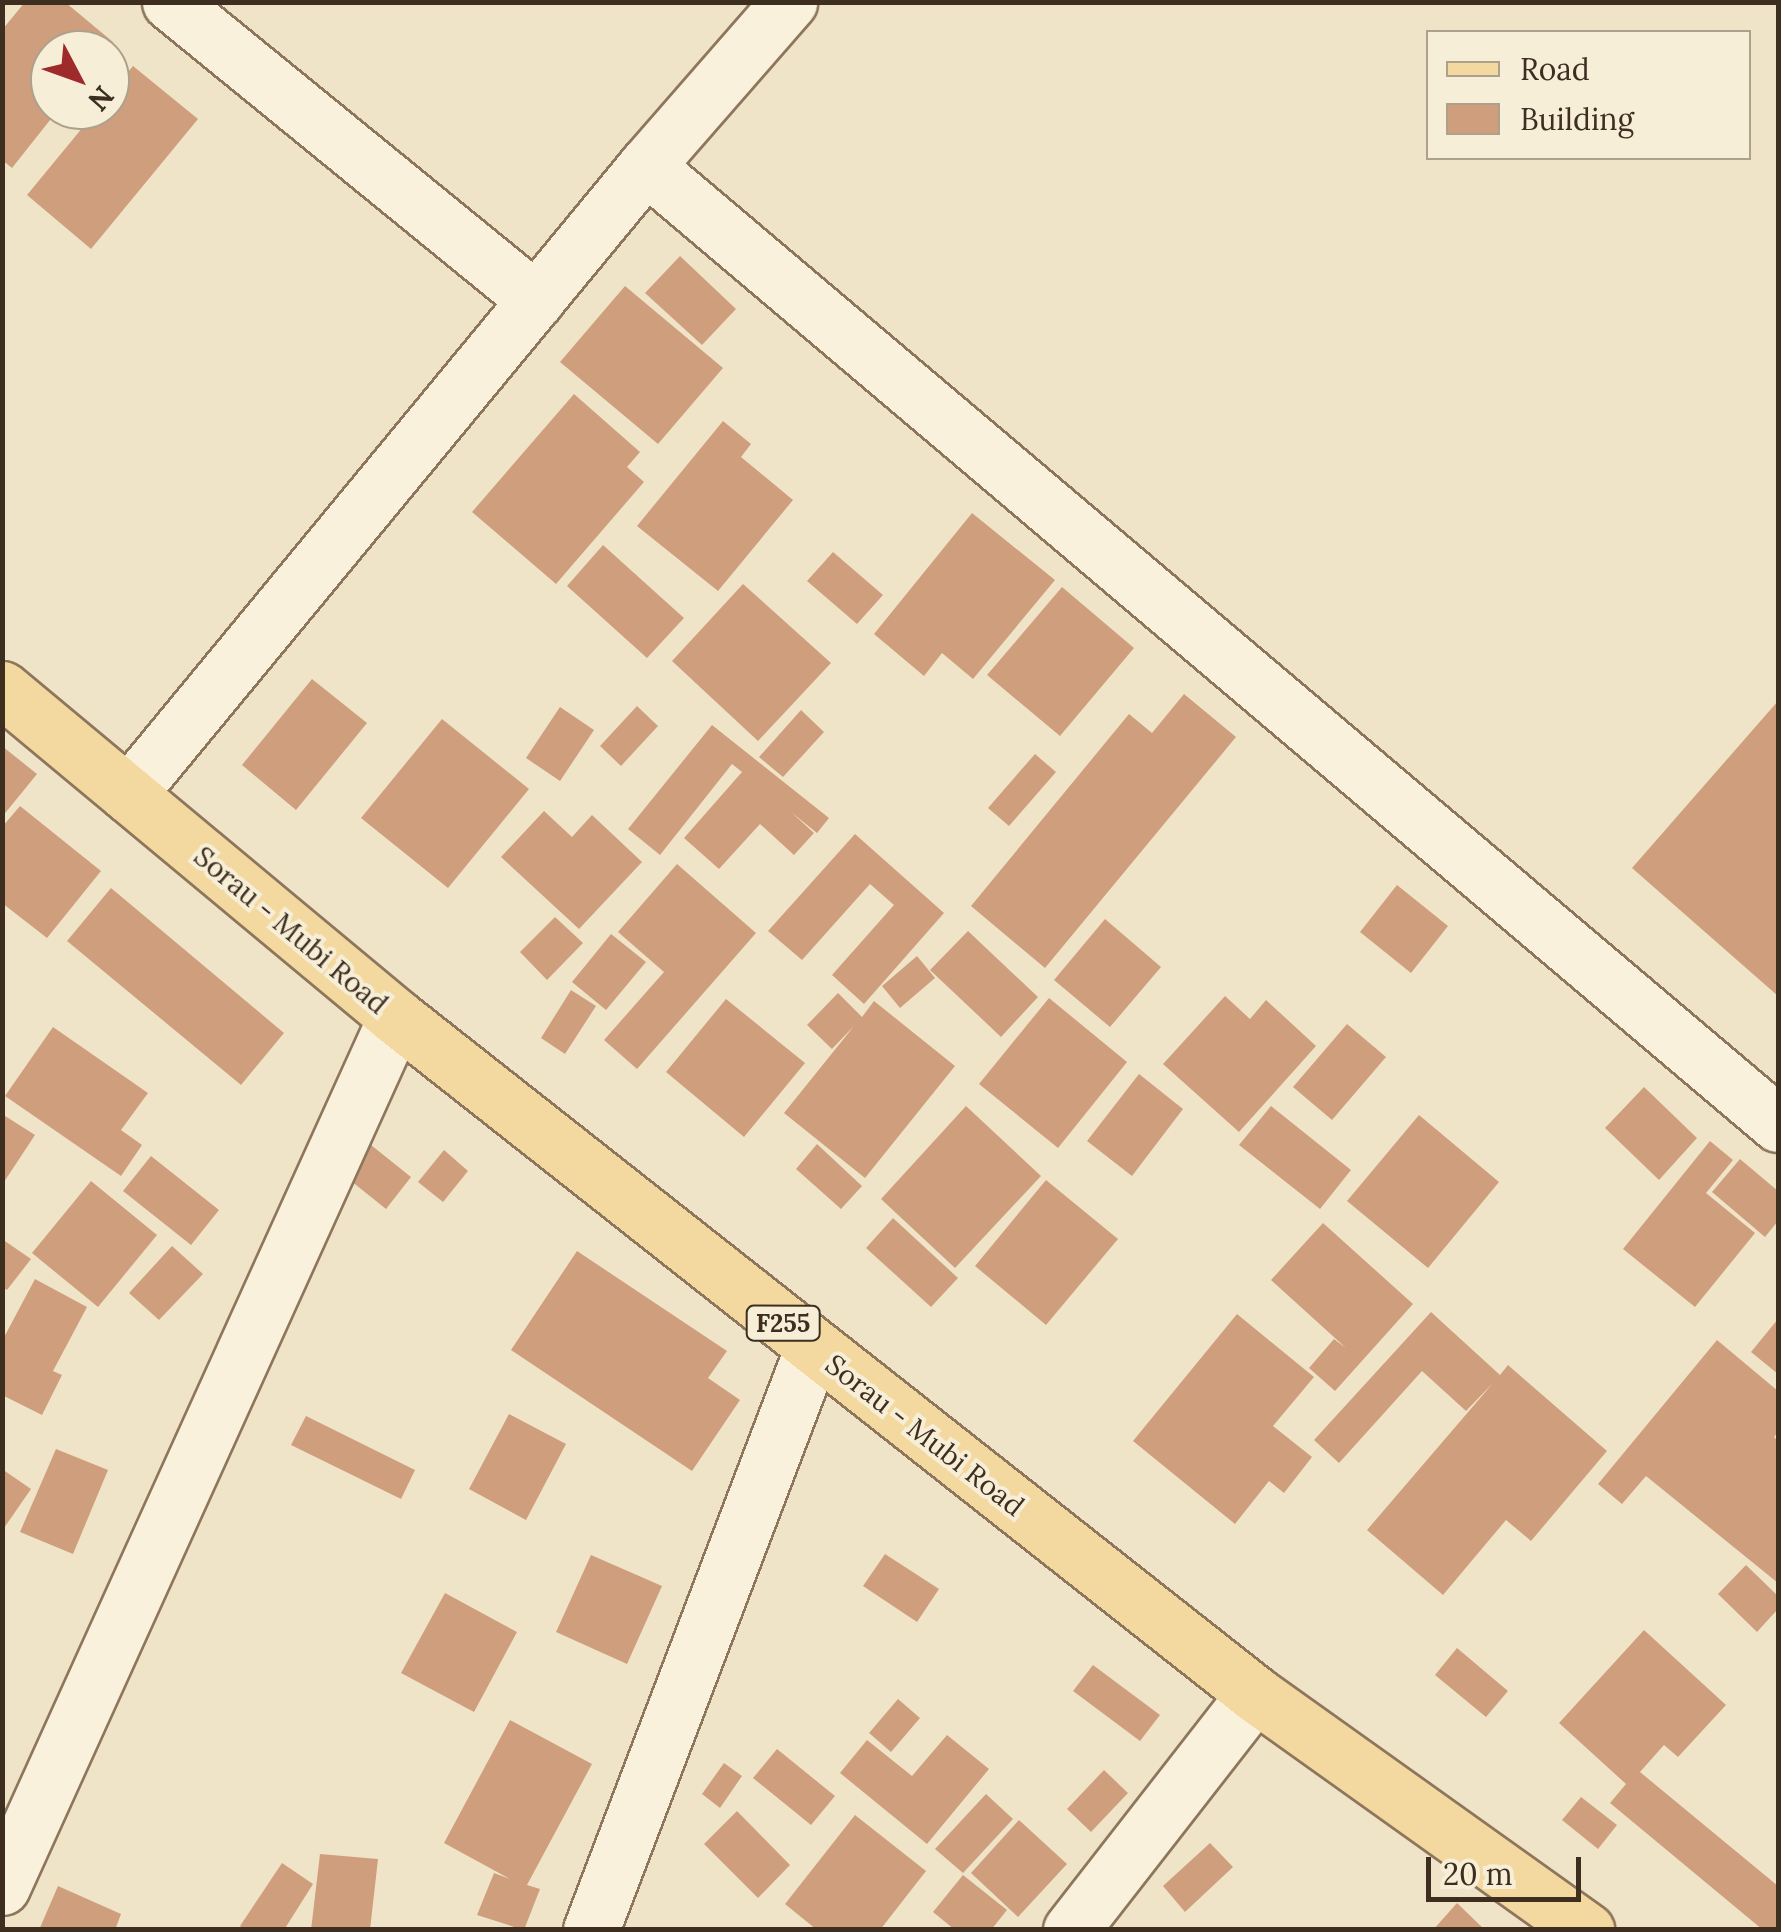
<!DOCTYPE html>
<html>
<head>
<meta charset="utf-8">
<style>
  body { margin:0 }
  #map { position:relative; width:1781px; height:1932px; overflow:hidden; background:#f0e4c8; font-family:Lora,serif }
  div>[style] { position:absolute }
  .building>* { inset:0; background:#cf9f7d }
  .roads { filter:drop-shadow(2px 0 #8d765c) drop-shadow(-2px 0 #8d765c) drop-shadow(0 2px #8d765c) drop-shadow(0 -2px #8d765c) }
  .minor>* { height:55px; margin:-27.5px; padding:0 27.5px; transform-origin:27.5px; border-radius:27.5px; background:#faf1dc }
  .primary>* { height:55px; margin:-27.5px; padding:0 27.5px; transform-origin:27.5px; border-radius:27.5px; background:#f3d9a0 }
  span { translate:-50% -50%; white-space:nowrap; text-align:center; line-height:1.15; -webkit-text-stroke:8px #f7eed8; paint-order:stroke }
  .shield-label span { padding:2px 8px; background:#f7eed8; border:2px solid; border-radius:8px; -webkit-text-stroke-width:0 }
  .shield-label { font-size:25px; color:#3d2e20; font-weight:700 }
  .street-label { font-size:28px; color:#3d2e20 }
  .frame { position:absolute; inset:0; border:5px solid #3d2e20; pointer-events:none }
  .legend { position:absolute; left:1426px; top:30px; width:325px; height:130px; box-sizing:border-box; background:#f7eed8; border:2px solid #ada18e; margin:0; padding:12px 18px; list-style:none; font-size:30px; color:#3d2e20 }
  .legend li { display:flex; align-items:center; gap:20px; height:50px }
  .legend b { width:50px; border:2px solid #ada18e }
  .north { position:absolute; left:30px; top:30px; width:100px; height:100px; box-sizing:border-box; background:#f7eed8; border:2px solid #ada18e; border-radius:50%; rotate:131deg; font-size:28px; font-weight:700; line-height:40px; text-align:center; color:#3d2e20 }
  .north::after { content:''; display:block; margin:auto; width:35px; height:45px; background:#9e2a2b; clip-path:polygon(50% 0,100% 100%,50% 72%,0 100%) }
  .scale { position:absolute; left:1426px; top:1857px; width:155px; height:45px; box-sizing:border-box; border:5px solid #3d2e20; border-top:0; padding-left:12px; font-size:30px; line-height:35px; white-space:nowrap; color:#3d2e20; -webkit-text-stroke:8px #f7eed8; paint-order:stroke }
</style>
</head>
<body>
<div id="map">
  <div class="building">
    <div style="clip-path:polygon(25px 2px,65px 2px,113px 42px,107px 50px,50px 50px,50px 110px,58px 110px,12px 168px,2px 160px,2px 30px)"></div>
    <div style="clip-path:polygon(133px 66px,198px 119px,91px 249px,27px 195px,97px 110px,110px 110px,110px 94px)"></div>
    <div style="clip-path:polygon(680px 256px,736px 309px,702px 345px,645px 293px)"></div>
    <div style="clip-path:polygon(625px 286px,723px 368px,658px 444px,560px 362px)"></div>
    <div style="clip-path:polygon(574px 394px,640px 452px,627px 467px,644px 482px,556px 584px,472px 512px)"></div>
    <div style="clip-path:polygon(723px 421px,751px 444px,741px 457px,793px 500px,718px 591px,637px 526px)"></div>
    <div style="clip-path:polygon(972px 513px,1055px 580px,973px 679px,942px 653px,924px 676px,874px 634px)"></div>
    <div style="clip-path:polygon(603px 545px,684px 618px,647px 658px,567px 586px)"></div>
    <div style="clip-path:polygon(833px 552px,883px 595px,857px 624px,807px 581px)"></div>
    <div style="clip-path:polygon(743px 584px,831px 663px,758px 741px,672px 661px)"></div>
    <div style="clip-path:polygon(1062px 587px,1134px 648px,1060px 736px,987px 675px)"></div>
    <div style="clip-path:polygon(312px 679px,367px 723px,296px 810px,242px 765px)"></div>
    <div style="clip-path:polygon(1184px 694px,1236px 737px,1045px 968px,971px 906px,1129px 714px,1152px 733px)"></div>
    <div style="clip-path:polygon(1778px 701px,1778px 996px,1632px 868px)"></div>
    <div style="clip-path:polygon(637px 706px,658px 726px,621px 766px,600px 746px)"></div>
    <div style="clip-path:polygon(560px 707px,594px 730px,560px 781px,526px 758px)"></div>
    <div style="clip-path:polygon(801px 710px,824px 732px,783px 777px,759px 757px)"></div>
    <div style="clip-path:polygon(442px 719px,529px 789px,448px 888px,361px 818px)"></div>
    <div style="clip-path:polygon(712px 725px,829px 818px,817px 833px,791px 812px,814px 833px,794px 855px,760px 824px,719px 869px,684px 838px,742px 772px,732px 764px,660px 855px,628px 829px)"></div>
    <div style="clip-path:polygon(2px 746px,37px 774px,2px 817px)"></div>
    <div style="clip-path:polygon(1035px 754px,1056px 772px,1009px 826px,988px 808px)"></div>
    <div style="clip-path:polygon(20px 806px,101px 871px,47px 938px,2px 903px,2px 827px)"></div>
    <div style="clip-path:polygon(544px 811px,572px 837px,592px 815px,642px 862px,579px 929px,501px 857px)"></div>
    <div style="clip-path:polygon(855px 834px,944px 913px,864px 1004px,832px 975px,894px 905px,870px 884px,802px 960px,768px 931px)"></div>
    <div style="clip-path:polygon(677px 864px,756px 933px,637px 1069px,604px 1040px,664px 972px,618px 932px)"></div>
    <div style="clip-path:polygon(1397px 885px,1448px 926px,1411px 973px,1360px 932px)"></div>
    <div style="clip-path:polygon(111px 888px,284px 1033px,241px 1085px,67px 941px)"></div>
    <div style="clip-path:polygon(555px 917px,583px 943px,547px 980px,520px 952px)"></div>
    <div style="clip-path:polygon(1105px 919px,1161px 967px,1110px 1027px,1054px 980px)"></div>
    <div style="clip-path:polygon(968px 931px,1038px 997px,1001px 1037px,930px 970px)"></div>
    <div style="clip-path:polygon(611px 934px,646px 962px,606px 1010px,572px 982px)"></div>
    <div style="clip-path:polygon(917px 956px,935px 978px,900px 1008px,882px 986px)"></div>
    <div style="clip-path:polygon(571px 990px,596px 1006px,565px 1054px,541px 1038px)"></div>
    <div style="clip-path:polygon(838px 993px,862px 1017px,874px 1001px,955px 1066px,865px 1178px,784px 1113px,854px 1026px,832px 1049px,807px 1025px)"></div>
    <div style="clip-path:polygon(1225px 996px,1250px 1019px,1266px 1000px,1316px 1046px,1239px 1132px,1163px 1064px)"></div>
    <div style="clip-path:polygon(1049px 998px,1127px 1062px,1058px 1148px,979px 1084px)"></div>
    <div style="clip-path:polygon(726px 999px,805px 1063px,744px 1137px,666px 1072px)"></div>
    <div style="clip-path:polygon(1347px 1024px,1386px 1057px,1332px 1120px,1293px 1087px)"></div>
    <div style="clip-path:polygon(53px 1027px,148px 1093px,121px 1130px,142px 1145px,121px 1176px,5px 1096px)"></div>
    <div style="clip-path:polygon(1139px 1074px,1183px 1109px,1132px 1176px,1087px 1141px)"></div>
    <div style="clip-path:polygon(1644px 1087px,1697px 1138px,1659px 1180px,1605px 1128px)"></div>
    <div style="clip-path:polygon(966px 1106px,1041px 1176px,955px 1268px,881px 1199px)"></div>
    <div style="clip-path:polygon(1271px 1106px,1351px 1170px,1320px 1209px,1239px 1145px)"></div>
    <div style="clip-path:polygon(2px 1114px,35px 1135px,2px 1185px)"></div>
    <div style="clip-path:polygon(1419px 1115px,1499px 1182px,1428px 1268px,1347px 1201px)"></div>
    <div style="clip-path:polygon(1710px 1141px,1733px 1160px,1706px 1193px,1755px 1233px,1695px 1307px,1623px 1249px)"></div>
    <div style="clip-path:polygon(817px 1144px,862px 1186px,841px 1209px,796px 1169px)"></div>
    <div style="clip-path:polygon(371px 1145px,411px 1177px,386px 1209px,346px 1177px)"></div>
    <div style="clip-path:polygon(444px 1150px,468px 1171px,443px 1202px,418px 1182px)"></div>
    <div style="clip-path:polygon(151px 1156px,219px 1210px,191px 1245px,123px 1191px)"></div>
    <div style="clip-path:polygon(1740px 1159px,1778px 1191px,1778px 1221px,1765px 1237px,1712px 1192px)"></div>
    <div style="clip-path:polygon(1046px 1180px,1118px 1239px,1046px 1325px,975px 1266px)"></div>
    <div style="clip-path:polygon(91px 1181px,157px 1235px,98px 1307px,32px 1253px)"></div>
    <div style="clip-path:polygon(893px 1218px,958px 1278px,931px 1307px,866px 1248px)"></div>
    <div style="clip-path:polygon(1323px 1223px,1413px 1304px,1335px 1391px,1309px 1368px,1334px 1339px,1346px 1348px,1271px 1280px)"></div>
    <div style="clip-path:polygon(2px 1239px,31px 1259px,7px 1290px,2px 1287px)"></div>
    <div style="clip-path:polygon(172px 1246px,203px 1274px,159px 1320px,129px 1293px)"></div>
    <div style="clip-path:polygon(577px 1251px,727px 1351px,708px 1378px,740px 1400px,692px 1471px,511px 1350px)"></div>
    <div style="clip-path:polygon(35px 1279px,87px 1307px,53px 1371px,62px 1375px,42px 1415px,2px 1395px,2px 1341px)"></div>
    <div style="clip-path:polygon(1431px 1312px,1500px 1375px,1508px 1365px,1607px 1451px,1531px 1541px,1506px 1520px,1443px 1595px,1367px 1530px,1493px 1383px,1466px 1411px,1422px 1371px,1339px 1463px,1314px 1440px)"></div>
    <div style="clip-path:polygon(1237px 1314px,1314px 1377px,1273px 1426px,1312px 1457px,1284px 1493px,1269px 1481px,1235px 1524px,1133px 1441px)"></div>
    <div style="clip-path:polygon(1778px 1319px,1778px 1374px,1751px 1352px)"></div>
    <div style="clip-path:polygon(1717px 1340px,1778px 1391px,1778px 1432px,1774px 1437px,1778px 1441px,1778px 1583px,1646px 1476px,1622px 1504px,1598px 1484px)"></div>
    <div style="clip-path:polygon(509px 1414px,566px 1444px,526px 1520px,469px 1489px)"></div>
    <div style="clip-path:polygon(306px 1416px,415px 1470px,401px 1499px,291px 1445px)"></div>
    <div style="clip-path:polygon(56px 1449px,108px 1470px,73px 1554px,20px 1532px)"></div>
    <div style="clip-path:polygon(2px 1469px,31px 1489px,2px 1531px)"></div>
    <div style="clip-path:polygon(885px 1554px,939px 1589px,917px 1622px,863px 1586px)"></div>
    <div style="clip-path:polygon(591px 1555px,662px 1586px,627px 1664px,556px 1632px)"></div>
    <div style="clip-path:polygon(1746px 1565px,1778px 1596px,1778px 1609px,1757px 1632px,1718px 1594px)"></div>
    <div style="clip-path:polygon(445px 1593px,517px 1632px,474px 1712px,401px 1673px)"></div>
    <div style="clip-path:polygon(1644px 1630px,1726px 1705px,1678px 1757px,1664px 1745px,1640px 1772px,1778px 1886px,1778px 1930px,1763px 1930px,1610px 1803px,1626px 1784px,1559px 1723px)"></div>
    <div style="clip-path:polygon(1457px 1648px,1508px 1691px,1486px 1717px,1435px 1675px)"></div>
    <div style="clip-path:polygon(1093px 1665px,1160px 1715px,1140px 1741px,1073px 1691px)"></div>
    <div style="clip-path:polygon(898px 1699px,920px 1718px,891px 1752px,869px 1733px)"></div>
    <div style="clip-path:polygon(510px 1720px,592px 1764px,527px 1885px,540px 1889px,524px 1930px,477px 1915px,494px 1873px,510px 1879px,444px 1843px)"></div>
    <div style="clip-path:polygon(947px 1735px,989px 1769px,927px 1844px,840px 1773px,867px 1740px,912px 1776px)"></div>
    <div style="clip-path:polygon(777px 1749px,835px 1796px,811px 1825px,753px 1778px)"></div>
    <div style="clip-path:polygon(724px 1763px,742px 1776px,720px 1808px,702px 1794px)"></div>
    <div style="clip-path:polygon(1104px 1770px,1128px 1793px,1091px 1832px,1067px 1809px)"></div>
    <div style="clip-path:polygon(986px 1794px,1013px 1819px,963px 1873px,935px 1849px)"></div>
    <div style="clip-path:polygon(1581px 1797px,1617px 1825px,1598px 1849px,1562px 1820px)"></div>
    <div style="clip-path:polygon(737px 1811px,790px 1865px,758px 1898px,704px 1844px)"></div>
    <div style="clip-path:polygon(855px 1815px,926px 1871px,880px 1930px,817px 1930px,785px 1904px)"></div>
    <div style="clip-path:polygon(1019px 1820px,1067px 1864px,1018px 1917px,971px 1873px)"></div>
    <div style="clip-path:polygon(1210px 1843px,1233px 1867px,1185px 1912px,1163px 1886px)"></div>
    <div style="clip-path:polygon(320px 1854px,378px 1859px,370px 1930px,311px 1930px)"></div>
    <div style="clip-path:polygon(282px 1863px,313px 1884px,284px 1930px,245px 1930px,240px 1926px)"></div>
    <div style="clip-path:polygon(963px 1875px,1007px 1910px,991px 1930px,955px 1930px,933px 1912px)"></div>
    <div style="clip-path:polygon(58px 1886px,121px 1914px,115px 1930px,39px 1930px)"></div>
    <div style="clip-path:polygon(1457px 1903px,1485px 1930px,1433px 1930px)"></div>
  </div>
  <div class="roads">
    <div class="minor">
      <div style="left:170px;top:2px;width:472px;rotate:39.2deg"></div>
      <div style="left:646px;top:166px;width:1483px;rotate:40.24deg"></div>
      <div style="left:128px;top:794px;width:814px;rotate:-50.48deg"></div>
      <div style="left:646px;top:166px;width:218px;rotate:-48.9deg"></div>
      <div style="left:2px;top:1887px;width:955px;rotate:-65.64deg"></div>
      <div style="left:591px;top:1930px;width:624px;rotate:-69.15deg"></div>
      <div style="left:1071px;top:1930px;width:299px;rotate:-52.1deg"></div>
    </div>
    <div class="primary">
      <div style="left:2px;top:689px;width:513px;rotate:39.78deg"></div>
      <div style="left:396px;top:1017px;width:1094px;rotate:38.24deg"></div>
      <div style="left:1255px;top:1694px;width:407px;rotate:35.5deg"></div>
    </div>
  </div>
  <div class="shield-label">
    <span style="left:783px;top:1323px">F255</span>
  </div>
  <div class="street-label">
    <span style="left:291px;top:930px;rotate:40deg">Sorau - Mubi Road</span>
    <span style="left:925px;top:1435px;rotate:38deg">Sorau - Mubi Road</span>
  </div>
  <div class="frame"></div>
  <ul class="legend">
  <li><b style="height:12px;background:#f3d9a0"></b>Road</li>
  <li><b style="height:28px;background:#cf9f7d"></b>Building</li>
  </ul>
  <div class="north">N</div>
  <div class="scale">20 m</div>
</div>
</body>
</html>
